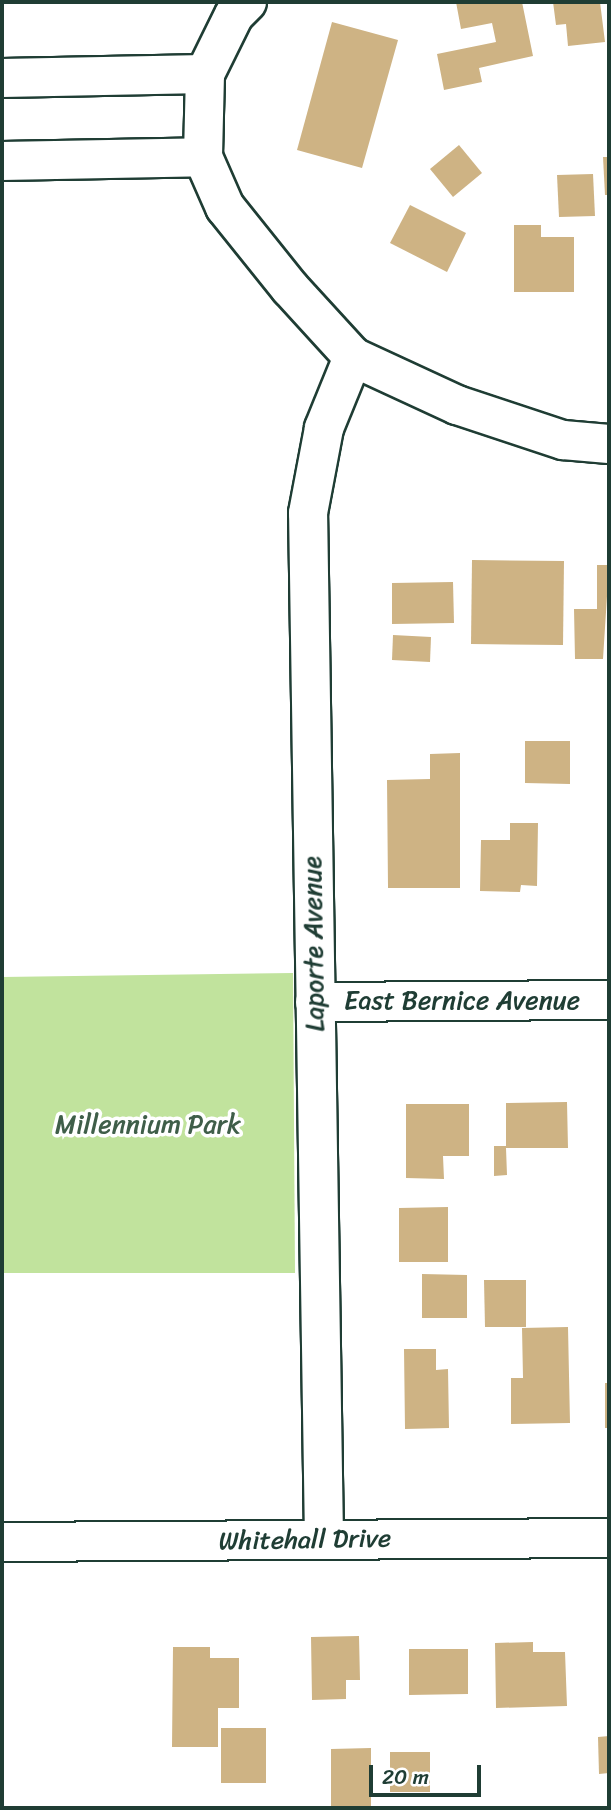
<!DOCTYPE html>
<html>
<head>
<meta charset="utf-8">
<style>
  body { margin:0 }
  #map { position:relative; width:611px; height:1810px; overflow:hidden; background:#fff; font-family:Sriracha,sans-serif }
  div>[style] { position:absolute }
  .green>* { inset:0; background:#c1e39d }
  .building>* { inset:0; background:#ceb384 }
  .roads { filter:drop-shadow(2px 0 #1f3d34) drop-shadow(-2px 0 #1f3d34) drop-shadow(0 2px #1f3d34) drop-shadow(0 -2px #1f3d34) }
  .minor>* { height:38px; margin:-19px; padding:0 19px; transform-origin:19px; border-radius:19px; background:#fff }
  span { translate:-50% -50%; white-space:nowrap; text-align:center; line-height:1.15; -webkit-text-stroke:7px #fff; paint-order:stroke }
  .street-label { font-size:26px; color:#1f3d34 }
  .park-label { font-size:26px; color:#3f5e49 }
  .frame { position:absolute; inset:0; border:4px solid #1f3d34; pointer-events:none }
  .scale { position:absolute; left:369px; top:1765px; width:112px; height:32px; box-sizing:border-box; border:4px solid #1f3d34; border-top:0; padding-left:9px; font-size:21px; line-height:24px; white-space:nowrap; color:#1f3d34; -webkit-text-stroke:5px #fff; paint-order:stroke }
</style>
</head>
<body>
<div id="map">
  <div class="green">
    <div style="clip-path:polygon(293px 973px,295px 1273px,2px 1273px,2px 977px)"></div>
  </div>
  <div class="building">
    <div style="clip-path:polygon(456px 2px,522px 2px,533px 56px,479px 68px,482px 82px,444px 90px,437px 54px,496px 42px,492px 23px,461px 29px)"></div>
    <div style="clip-path:polygon(553px 2px,600px 2px,605px 42px,568px 46px,566px 24px,556px 25px)"></div>
    <div style="clip-path:polygon(332px 22px,398px 40px,362px 168px,297px 150px)"></div>
    <div style="clip-path:polygon(459px 145px,482px 173px,453px 197px,430px 169px)"></div>
    <div style="clip-path:polygon(603px 157px,609px 157px,609px 195px,605px 195px)"></div>
    <div style="clip-path:polygon(593px 174px,595px 216px,559px 217px,557px 175px)"></div>
    <div style="clip-path:polygon(410px 205px,466px 233px,447px 272px,390px 243px)"></div>
    <div style="clip-path:polygon(514px 225px,541px 225px,541px 237px,574px 237px,574px 292px,514px 292px)"></div>
    <div style="clip-path:polygon(472px 560px,564px 561px,563px 645px,471px 644px)"></div>
    <div style="clip-path:polygon(597px 565px,609px 565px,603px 659px,575px 659px,574px 609px,597px 609px)"></div>
    <div style="clip-path:polygon(453px 582px,454px 623px,392px 624px,392px 583px)"></div>
    <div style="clip-path:polygon(393px 635px,431px 637px,430px 662px,392px 660px)"></div>
    <div style="clip-path:polygon(525px 741px,570px 741px,570px 784px,525px 783px)"></div>
    <div style="clip-path:polygon(460px 753px,460px 888px,388px 888px,387px 780px,430px 779px,430px 754px)"></div>
    <div style="clip-path:polygon(510px 823px,538px 823px,537px 886px,521px 885px,520px 892px,480px 891px,481px 840px,510px 840px)"></div>
    <div style="clip-path:polygon(567px 1102px,568px 1148px,506px 1148px,507px 1175px,494px 1176px,494px 1146px,506px 1146px,506px 1103px)"></div>
    <div style="clip-path:polygon(406px 1104px,469px 1104px,469px 1156px,443px 1156px,444px 1179px,406px 1178px)"></div>
    <div style="clip-path:polygon(448px 1207px,448px 1262px,399px 1262px,399px 1208px)"></div>
    <div style="clip-path:polygon(422px 1274px,467px 1275px,467px 1318px,422px 1318px)"></div>
    <div style="clip-path:polygon(484px 1280px,526px 1280px,526px 1327px,485px 1327px)"></div>
    <div style="clip-path:polygon(568px 1327px,570px 1423px,511px 1424px,511px 1378px,523px 1378px,522px 1328px)"></div>
    <div style="clip-path:polygon(404px 1349px,436px 1349px,436px 1370px,448px 1369px,449px 1428px,405px 1429px)"></div>
    <div style="clip-path:polygon(605px 1383px,609px 1383px,609px 1428px,605px 1428px)"></div>
    <div style="clip-path:polygon(359px 1636px,360px 1680px,346px 1680px,346px 1699px,312px 1700px,311px 1637px)"></div>
    <div style="clip-path:polygon(533px 1642px,533px 1652px,565px 1652px,567px 1706px,496px 1708px,495px 1643px)"></div>
    <div style="clip-path:polygon(173px 1647px,210px 1647px,210px 1658px,239px 1658px,239px 1708px,218px 1708px,218px 1747px,172px 1747px)"></div>
    <div style="clip-path:polygon(409px 1649px,468px 1649px,468px 1694px,409px 1695px)"></div>
    <div style="clip-path:polygon(221px 1728px,266px 1728px,266px 1783px,221px 1783px)"></div>
    <div style="clip-path:polygon(609px 1736px,609px 1773px,599px 1774px,598px 1737px)"></div>
    <div style="clip-path:polygon(371px 1748px,371px 1808px,331px 1808px,331px 1749px)"></div>
    <div style="clip-path:polygon(390px 1752px,430px 1752px,430px 1792px,390px 1792px)"></div>
  </div>
  <div class="roads">
    <div class="minor">
      <div style="left:247px;top:2px;width:18px;rotate:135deg"></div>
      <div style="left:234px;top:15px;width:66px;rotate:116.2deg"></div>
      <div style="left:205px;top:74px;width:83px;rotate:91.4deg"></div>
      <div style="left:203px;top:157px;width:55px;rotate:66.3deg"></div>
      <div style="left:225px;top:207px;width:104px;rotate:51.3deg"></div>
      <div style="left:290px;top:288px;width:93px;rotate:47.6deg"></div>
      <div style="left:353px;top:357px;width:115px;rotate:24.8deg"></div>
      <div style="left:457px;top:405px;width:112px;rotate:18.3deg"></div>
      <div style="left:563px;top:440px;width:46px;rotate:5deg"></div>
      <div style="left:2px;top:78px;width:203px;rotate:-1.1deg"></div>
      <div style="left:2px;top:161px;width:201px;rotate:-1.1deg"></div>
      <div style="left:315px;top:1002px;width:294px;rotate:-0.4deg"></div>
      <div style="left:324px;top:1539px;width:1026px;rotate:-90.89deg"></div>
      <div style="left:308px;top:513px;width:86px;rotate:-79.3deg"></div>
      <div style="left:324px;top:428px;width:77px;rotate:-67.8deg"></div>
      <div style="left:2px;top:1542px;width:607px;rotate:-0.38deg"></div>
    </div>
  </div>
  <div class="street-label">
    <span style="left:314px;top:944px;rotate:-91deg">Laporte Avenue</span>
    <span style="left:462px;top:1001px">East Bernice Avenue</span>
    <span style="left:305px;top:1540px;rotate:-1deg">Whitehall Drive</span>
  </div>
  <div class="park-label">
    <span style="left:148px;top:1125px">Millennium Park</span>
  </div>
  <div class="frame"></div>
  <div class="scale">20 m</div>
</div>
</body>
</html>
